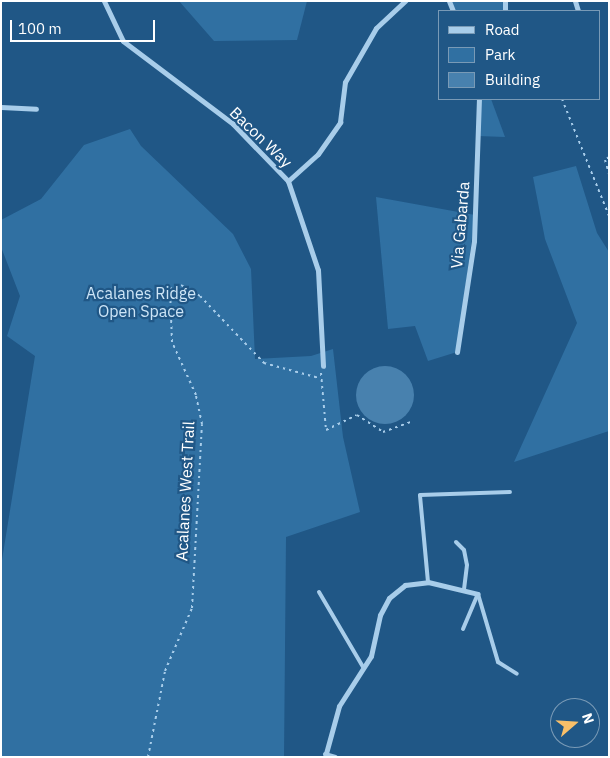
<!DOCTYPE html>
<html>
<head>
<meta charset="utf-8">
<style>
  body { margin:0 }
  #map { position:relative; width:610px; height:758px; overflow:hidden; background:#205786; font-family:"IBM Plex Sans",sans-serif }
  div>[style] { position:absolute }
  .green>* { inset:0; background:#3070a2 }
  .building>* { inset:0; background:#4881ae }
  .round { border-radius:50% }
  .path>* { height:2px; margin-top:-1px; transform-origin:0; background:repeating-linear-gradient(90deg,#a8cdea 0 2.5px,transparent 0 6.5px) }
  .service>* { height:4px; margin:-2px; padding:0 2px; transform-origin:2px; border-radius:2px; background:#a8cdea }
  .minor>* { height:5px; margin:-2.5px; padding:0 2.5px; transform-origin:2.5px; border-radius:2.5px; background:#a8cdea }
  span { translate:-50% -50%; white-space:nowrap; text-align:center; line-height:1.15; -webkit-text-stroke:4.5px #205786; paint-order:stroke }
  .street-label { font-size:16px; color:#fff }
  .park-label { font-size:16px; color:#cde5f7 }
  .frame { position:absolute; inset:0; border:2px solid #fff; pointer-events:none }
  .legend { position:absolute; left:438px; top:10px; width:162px; height:90px; box-sizing:border-box; background:#205786; border:1px solid #799ab6; margin:0; padding:6px 9px; list-style:none; font-size:15px; color:#fff }
  .legend li { display:flex; align-items:center; gap:10px; height:25px }
  .legend b { width:25px; border:1px solid #799ab6 }
  .north { position:absolute; left:550px; top:698px; width:50px; height:50px; box-sizing:border-box; background:#205786; border:1px solid #799ab6; border-radius:50%; rotate:71deg; font-size:14px; font-weight:700; line-height:20px; text-align:center; color:#fff }
  .north::after { content:''; display:block; margin:auto; width:18px; height:22px; background:#f8bf69; clip-path:polygon(50% 0,100% 100%,50% 72%,0 100%) }
  .scale { position:absolute; left:10px; top:20px; width:145px; height:22px; box-sizing:border-box; border:2px solid #fff; border-top:0; padding-left:6px; font-size:15px; line-height:18px; white-space:nowrap; color:#fff; -webkit-text-stroke:4px #205786; paint-order:stroke }
</style>
</head>
<body>
<div id="map">
  <div class="green">
    <div style="clip-path:polygon(179px 1px,307px 1px,297px 40px,214px 41px)"></div>
    <div style="clip-path:polygon(449px 1px,505px 1px,505px 11px,453px 11px)"></div>
    <div style="clip-path:polygon(479px 99px,491px 99px,505px 137px,478px 136px)"></div>
    <div style="clip-path:polygon(130px 129px,141px 146px,233px 234px,251px 269px,255px 359px,311px 356px,333px 349px,343px 437px,360px 512px,286px 537px,284px 757px,1px 757px,1px 566px,35px 356px,7px 336px,20px 296px,1px 247px,1px 220px,41px 199px,84px 145px)"></div>
    <div style="clip-path:polygon(576px 166px,597px 233px,609px 252px,609px 431px,514px 462px,577px 323px,545px 239px,533px 177px)"></div>
    <div style="clip-path:polygon(376px 197px,475px 215px,457px 352px,428px 361px,415px 326px,388px 329px)"></div>
  </div>
  <div class="building">
    <div class="round" style="left:356px;top:366px;width:58px;height:58px"></div>
  </div>
  <div class="path">
    <div style="left:562px;top:99px;width:126px;rotate:68.1deg"></div>
    <div style="left:609px;top:157px;width:5px;rotate:143deg"></div>
    <div style="left:605px;top:160px;width:15px;rotate:74deg"></div>
    <div style="left:321px;top:373px;width:57px;rotate:85deg"></div>
    <div style="left:326px;top:430px;width:34px;rotate:-26deg"></div>
    <div style="left:357px;top:415px;width:31px;rotate:33deg"></div>
    <div style="left:383px;top:432px;width:29px;rotate:-20deg"></div>
    <div style="left:148px;top:757px;width:88px;rotate:-78.8deg"></div>
    <div style="left:165px;top:671px;width:69px;rotate:-66.8deg"></div>
    <div style="left:192px;top:608px;width:184px;rotate:-86.9deg"></div>
    <div style="left:202px;top:424px;width:30px;rotate:-102deg"></div>
    <div style="left:196px;top:395px;width:58px;rotate:-114.4deg"></div>
    <div style="left:172px;top:342px;width:53px;rotate:-92.2deg"></div>
    <div style="left:170px;top:289px;width:12px;rotate:-20deg"></div>
    <div style="left:181px;top:285px;width:22px;rotate:30deg"></div>
    <div style="left:200px;top:296px;width:93px;rotate:46.3deg"></div>
    <div style="left:264px;top:363px;width:57px;rotate:15.3deg"></div>
  </div>
  <div class="service">
    <div style="left:456px;top:542px;width:11px;rotate:45deg"></div>
    <div style="left:464px;top:550px;width:15px;rotate:79deg"></div>
    <div style="left:467px;top:565px;width:26px;rotate:97deg"></div>
    <div style="left:428px;top:582px;width:87px;rotate:-95.3deg"></div>
    <div style="left:420px;top:495px;width:90px;rotate:-1.9deg"></div>
    <div style="left:319px;top:592px;width:87px;rotate:59.6deg"></div>
    <div style="left:478px;top:594px;width:71px;rotate:73.6deg"></div>
    <div style="left:498px;top:662px;width:22px;rotate:32deg"></div>
    <div style="left:463px;top:629px;width:38px;rotate:-67deg"></div>
    <div style="left:325px;top:754px;width:11px;rotate:15deg"></div>
  </div>
  <div class="minor">
    <div style="left:104px;top:1px;width:44px;rotate:64.6deg"></div>
    <div style="left:123px;top:41px;width:138px;rotate:37deg"></div>
    <div style="left:233px;top:124px;width:79px;rotate:46deg"></div>
    <div style="left:288px;top:181px;width:94px;rotate:71.4deg"></div>
    <div style="left:318px;top:270px;width:96px;rotate:87deg"></div>
    <div style="left:449px;top:1px;width:11px;rotate:68deg"></div>
    <div style="left:575px;top:1px;width:10px;rotate:73deg"></div>
    <div style="left:505px;top:11px;width:10px;rotate:-90deg"></div>
    <div style="left:1px;top:107px;width:35px;rotate:3deg"></div>
    <div style="left:288px;top:181px;width:40px;rotate:-42deg"></div>
    <div style="left:318px;top:154px;width:39px;rotate:-55deg"></div>
    <div style="left:340px;top:122px;width:40px;rotate:-82.9deg"></div>
    <div style="left:345px;top:82px;width:62px;rotate:-60.1deg"></div>
    <div style="left:376px;top:28px;width:40px;rotate:-43deg"></div>
    <div style="left:457px;top:352px;width:112px;rotate:-81.3deg"></div>
    <div style="left:474px;top:241px;width:142px;rotate:-88deg"></div>
    <div style="left:325px;top:757px;width:53px;rotate:-74.6deg"></div>
    <div style="left:339px;top:706px;width:59px;rotate:-57.4deg"></div>
    <div style="left:371px;top:656px;width:42px;rotate:-77.6deg"></div>
    <div style="left:380px;top:615px;width:19px;rotate:-62deg"></div>
    <div style="left:389px;top:598px;width:21px;rotate:-39deg"></div>
    <div style="left:405px;top:585px;width:23px;rotate:-7deg"></div>
    <div style="left:428px;top:582px;width:51px;rotate:13.5deg"></div>
  </div>
  <div class="street-label">
    <span style="left:261px;top:137px;rotate:44deg">Bacon Way</span>
    <span style="left:460px;top:225px;rotate:-85deg">Via Gabarda</span>
    <span style="left:185px;top:491px;rotate:-87deg">Acalanes West Trail</span>
  </div>
  <div class="park-label">
    <span style="left:141px;top:302px">Acalanes Ridge<br>Open Space</span>
  </div>
  <div class="frame"></div>
  <ul class="legend">
  <li><b style="height:6px;background:#a8cdea"></b>Road</li>
  <li><b style="height:14px;background:#3070a2"></b>Park</li>
  <li><b style="height:14px;background:#4881ae"></b>Building</li>
  </ul>
  <div class="north">N</div>
  <div class="scale">100 m</div>
</div>
</body>
</html>
